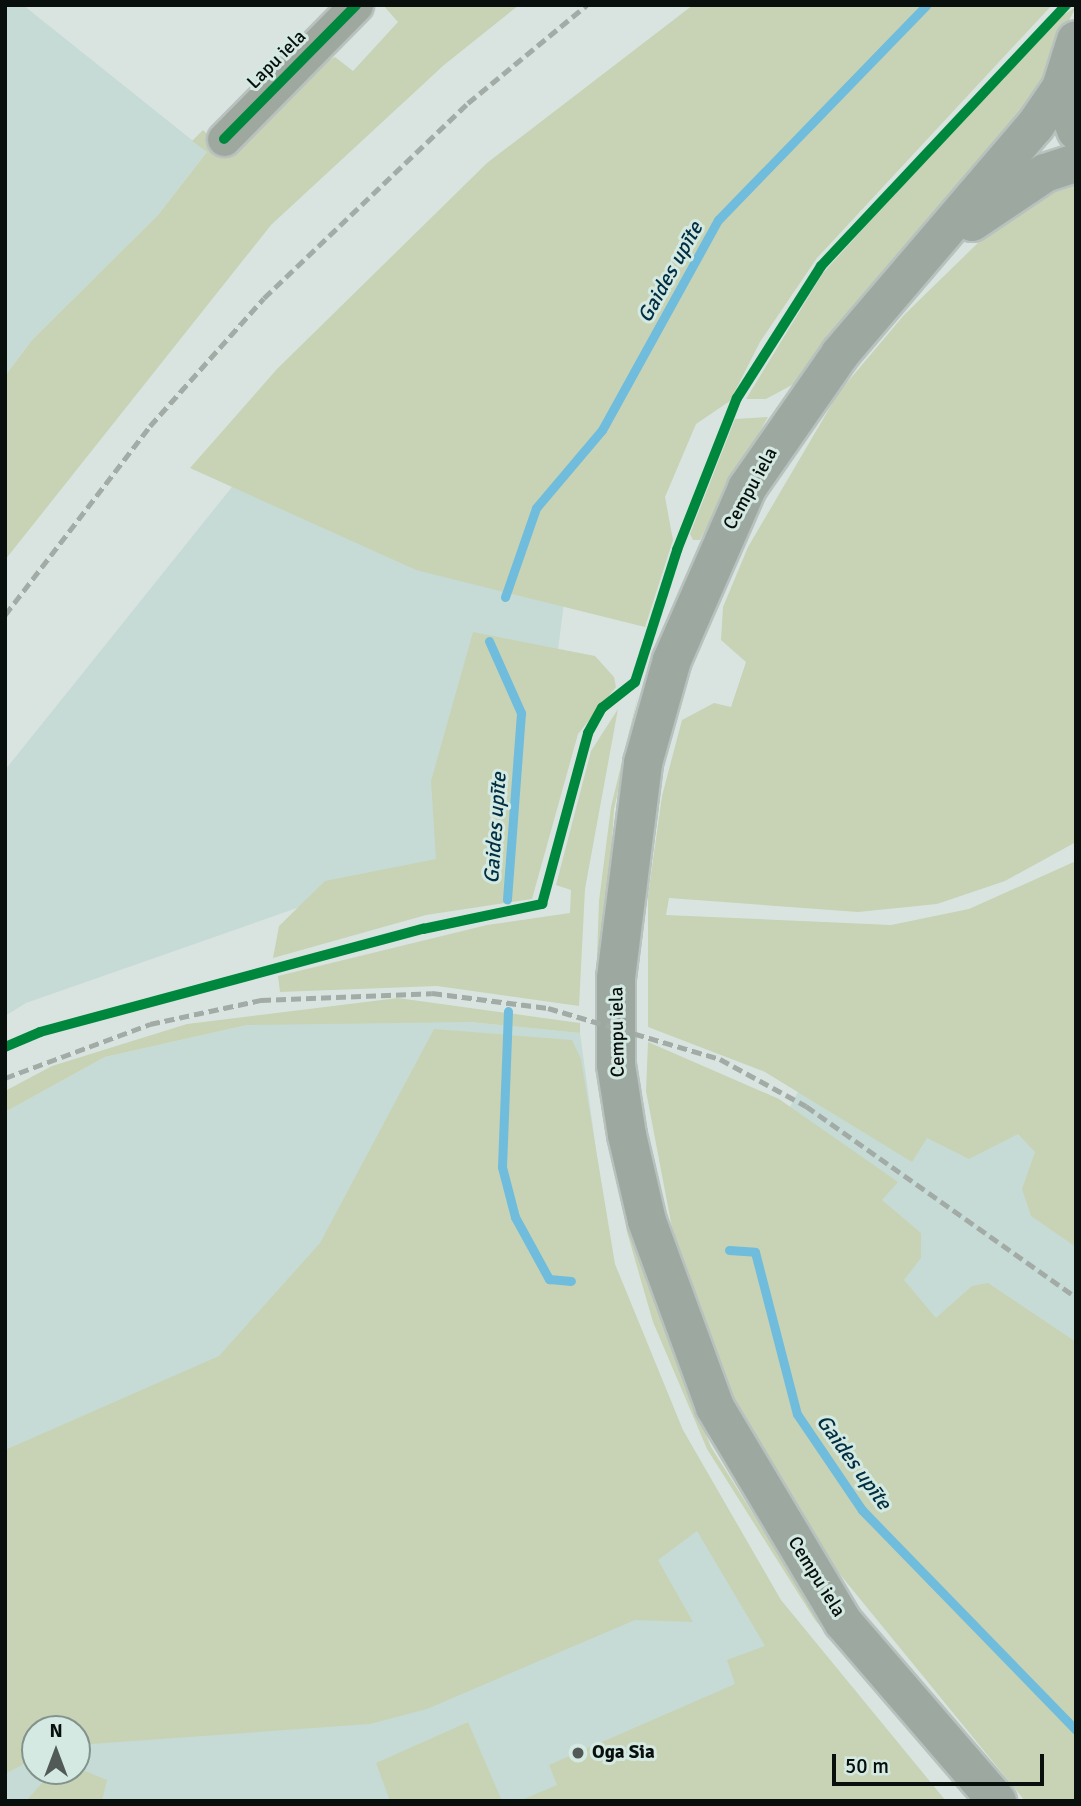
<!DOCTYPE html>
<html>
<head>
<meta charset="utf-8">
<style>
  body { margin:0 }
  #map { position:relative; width:1081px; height:1806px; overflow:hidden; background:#d9e4e1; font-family:Signika,sans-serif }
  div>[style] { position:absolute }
  .built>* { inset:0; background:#c6dbd5 }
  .green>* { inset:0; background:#c7d3b4 }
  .stream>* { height:9px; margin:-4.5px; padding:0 4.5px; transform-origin:4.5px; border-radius:4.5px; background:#70bcdd }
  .roads { filter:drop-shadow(2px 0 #b8c1be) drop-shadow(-2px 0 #b8c1be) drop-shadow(0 2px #b8c1be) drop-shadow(0 -2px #b8c1be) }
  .minor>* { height:33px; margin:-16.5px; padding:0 16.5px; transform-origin:16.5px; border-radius:16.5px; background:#9ea89f }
  .major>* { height:38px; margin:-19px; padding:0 19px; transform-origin:19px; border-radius:19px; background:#9da9a0 }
  .rail>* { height:5px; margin-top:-2.5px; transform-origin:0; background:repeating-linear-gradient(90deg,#a2aba6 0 10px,transparent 0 15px) }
  .cycleway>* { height:10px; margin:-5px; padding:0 5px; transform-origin:5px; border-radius:5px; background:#00873e }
  .dots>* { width:19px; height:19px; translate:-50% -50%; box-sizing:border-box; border:4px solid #d4e9e2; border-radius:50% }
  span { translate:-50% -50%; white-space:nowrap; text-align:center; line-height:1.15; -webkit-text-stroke:6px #d4e9e2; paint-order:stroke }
  .street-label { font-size:19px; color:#080f0d }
  .poi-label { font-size:19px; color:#080f0d; font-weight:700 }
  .left { translate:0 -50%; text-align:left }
  .water-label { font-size:21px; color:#002e42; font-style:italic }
  .frame { position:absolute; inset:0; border:7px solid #080f0d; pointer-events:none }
  .north { position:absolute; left:21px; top:1715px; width:70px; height:70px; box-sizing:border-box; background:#d4e9e2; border:2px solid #82928d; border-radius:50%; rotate:0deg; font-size:19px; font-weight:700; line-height:28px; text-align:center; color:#080f0d }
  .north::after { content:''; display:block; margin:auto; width:24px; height:32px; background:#515a57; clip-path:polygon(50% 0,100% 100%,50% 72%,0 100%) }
  .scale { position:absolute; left:832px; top:1754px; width:212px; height:32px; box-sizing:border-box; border:4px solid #080f0d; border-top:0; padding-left:9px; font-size:21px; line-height:24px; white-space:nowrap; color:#080f0d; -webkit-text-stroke:5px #d4e9e2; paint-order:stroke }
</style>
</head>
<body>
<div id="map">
  <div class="built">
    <div style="clip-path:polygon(5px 5px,23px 5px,207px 152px,158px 215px,32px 340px,5px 376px)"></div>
    <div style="clip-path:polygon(361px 326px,565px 595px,530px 869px,320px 900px,26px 1003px,5px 1016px,5px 770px)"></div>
    <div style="clip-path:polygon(1076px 870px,1076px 1647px,781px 1124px,858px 979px)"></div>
    <div style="clip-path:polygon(evenodd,318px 1019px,470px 1022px,580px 1033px,615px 1288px,680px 1449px,777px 1606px,814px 1801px,5px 1801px,5px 1112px,105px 1057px,247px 1025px,318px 1019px,35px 1729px,77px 1729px,77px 1771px,35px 1771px,35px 1729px)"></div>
  </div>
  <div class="green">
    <div style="clip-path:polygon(383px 5px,519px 5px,444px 65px,271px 225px,5px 560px,5px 376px,32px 340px,158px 215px,207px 152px,192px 141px,203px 130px,228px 155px,327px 61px,335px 57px,353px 71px,398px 22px)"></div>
    <div style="clip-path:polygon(693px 5px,1052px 5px,817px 258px,760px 342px,730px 401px,696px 424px,665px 497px,673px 540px,645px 627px,416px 570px,190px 468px,277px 369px,487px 163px)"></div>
    <div style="clip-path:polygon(1076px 7px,1049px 59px,1042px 91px,792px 385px,766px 399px,746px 399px,823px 273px,1052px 22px)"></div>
    <div style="clip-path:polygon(1076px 176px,1076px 842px,1005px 881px,937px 904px,858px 912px,669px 898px,666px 915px,891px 925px,969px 909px,1076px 861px,1076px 1247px,1031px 1216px,1022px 1189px,1035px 1152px,1018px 1134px,969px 1159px,927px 1138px,912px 1162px,765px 1072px,648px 1027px,648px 895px,662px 796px,682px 720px,714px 703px,731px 707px,746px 662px,721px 640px,723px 607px,748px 547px,839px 392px,904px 315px,983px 238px,1044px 186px)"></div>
    <div style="clip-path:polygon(768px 417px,700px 540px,693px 540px,690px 534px,735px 419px)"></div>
    <div style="clip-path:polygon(473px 632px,595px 656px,614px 677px,616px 687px,578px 734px,532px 899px,426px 915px,273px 958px,279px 926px,325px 881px,436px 859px,431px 781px)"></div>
    <div style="clip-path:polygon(639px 691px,614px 810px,601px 1011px,595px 1012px,599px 901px,611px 807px)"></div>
    <div style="clip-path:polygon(618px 709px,585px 889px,579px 1006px,437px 986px,280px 992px,278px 976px,487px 925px,570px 913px,571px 890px,556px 885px,591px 751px)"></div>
    <div style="clip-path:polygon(398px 998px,580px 1023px,580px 1033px,470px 1022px,247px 1025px,105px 1057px,5px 1112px,5px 1091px,52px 1066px,187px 1024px)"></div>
    <div style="clip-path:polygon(434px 1029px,572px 1040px,581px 1059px,615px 1264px,683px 1430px,781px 1600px,946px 1801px,519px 1801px,557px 1785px,549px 1765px,735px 1684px,727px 1660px,765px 1646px,697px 1531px,658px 1560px,693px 1622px,635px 1620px,427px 1709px,370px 1724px,77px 1745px,77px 1729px,35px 1729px,35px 1758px,5px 1774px,5px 1450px,219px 1356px,320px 1243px)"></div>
    <div style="clip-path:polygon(648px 1042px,779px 1099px,898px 1182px,882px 1200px,921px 1233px,921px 1258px,904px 1280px,936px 1318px,972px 1286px,988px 1283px,1076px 1342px,1076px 1801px,1025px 1801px,807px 1534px,719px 1370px,672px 1228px,646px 1091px)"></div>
    <div style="clip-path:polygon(604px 1104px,646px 1281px,711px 1447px,818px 1617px,970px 1801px,815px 1620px,707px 1449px,653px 1322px,627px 1232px)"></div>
    <div style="clip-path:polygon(468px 1722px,502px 1801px,390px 1801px,376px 1763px)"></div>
    <div style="clip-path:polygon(80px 1769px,107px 1780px,102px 1801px,26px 1801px,42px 1783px)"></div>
  </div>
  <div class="stream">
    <div style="left:505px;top:597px;width:94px;rotate:-70.8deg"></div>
    <div style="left:536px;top:508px;width:102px;rotate:-49.8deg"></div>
    <div style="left:602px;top:430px;width:240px;rotate:-61.1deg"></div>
    <div style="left:718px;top:220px;width:299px;rotate:-45.9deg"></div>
    <div style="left:489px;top:641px;width:79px;rotate:66deg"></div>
    <div style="left:521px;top:713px;width:187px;rotate:94.3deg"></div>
    <div style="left:508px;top:1011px;width:156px;rotate:92.2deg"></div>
    <div style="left:502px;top:1167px;width:52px;rotate:75.4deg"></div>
    <div style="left:515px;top:1217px;width:71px;rotate:61.3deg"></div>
    <div style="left:549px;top:1279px;width:22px;rotate:5deg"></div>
    <div style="left:729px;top:1250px;width:26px;rotate:4deg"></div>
    <div style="left:755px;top:1252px;width:167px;rotate:75.5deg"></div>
    <div style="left:797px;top:1414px;width:116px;rotate:55.9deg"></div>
    <div style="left:862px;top:1510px;width:307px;rotate:45.8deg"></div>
  </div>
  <div class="roads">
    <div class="minor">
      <div style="left:224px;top:139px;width:188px;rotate:-45.4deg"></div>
    </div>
    <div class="major">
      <div style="left:1061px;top:88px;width:45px;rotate:70.3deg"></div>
      <div style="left:972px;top:222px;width:88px;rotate:-33.9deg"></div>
      <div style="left:1045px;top:173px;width:33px;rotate:-18deg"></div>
      <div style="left:997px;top:1801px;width:236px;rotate:-130.7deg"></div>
      <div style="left:843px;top:1622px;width:250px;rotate:-120.8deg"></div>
      <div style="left:715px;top:1407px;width:198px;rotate:-110.1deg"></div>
      <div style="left:647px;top:1221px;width:88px;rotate:-103.1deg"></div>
      <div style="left:627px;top:1135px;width:71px;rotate:-98.9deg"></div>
      <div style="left:616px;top:1065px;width:87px;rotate:-90deg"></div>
      <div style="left:616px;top:978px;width:217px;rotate:-82.8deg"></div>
      <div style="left:643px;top:763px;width:107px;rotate:-74.3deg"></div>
      <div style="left:672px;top:660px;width:188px;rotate:-66.4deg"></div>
      <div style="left:747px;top:488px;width:163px;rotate:-55.2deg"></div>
      <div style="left:840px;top:354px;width:300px;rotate:-49.5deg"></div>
      <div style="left:1035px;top:126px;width:46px;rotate:-55.6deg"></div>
      <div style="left:1061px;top:88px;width:50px;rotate:-72.6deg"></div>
    </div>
  </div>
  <div class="rail">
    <div style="left:5px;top:615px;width:238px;rotate:-52.5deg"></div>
    <div style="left:150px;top:426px;width:171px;rotate:-48.3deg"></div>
    <div style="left:264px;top:298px;width:282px;rotate:-43.7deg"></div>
    <div style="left:468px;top:103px;width:154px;rotate:-39.5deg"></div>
    <div style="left:5px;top:1078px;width:155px;rotate:-20.4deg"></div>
    <div style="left:150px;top:1024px;width:114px;rotate:-12.2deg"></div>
    <div style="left:261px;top:1000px;width:171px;rotate:-2.3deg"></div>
    <div style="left:432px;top:993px;width:117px;rotate:7.4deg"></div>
    <div style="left:548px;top:1008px;width:179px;rotate:16.5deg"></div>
    <div style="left:720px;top:1059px;width:98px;rotate:28.7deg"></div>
    <div style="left:806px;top:1106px;width:331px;rotate:35.3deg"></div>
  </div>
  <div class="cycleway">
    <div style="left:224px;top:139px;width:188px;rotate:-45.4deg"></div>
    <div style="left:5px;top:1047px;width:38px;rotate:-23deg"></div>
    <div style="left:40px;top:1032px;width:397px;rotate:-15.1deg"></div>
    <div style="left:423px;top:929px;width:122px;rotate:-11.9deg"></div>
    <div style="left:542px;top:904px;width:177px;rotate:-74.9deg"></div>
    <div style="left:588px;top:733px;width:29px;rotate:-61deg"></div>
    <div style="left:602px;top:708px;width:42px;rotate:-38.2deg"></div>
    <div style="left:635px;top:682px;width:139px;rotate:-72.3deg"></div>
    <div style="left:677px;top:550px;width:163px;rotate:-68.5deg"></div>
    <div style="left:737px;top:398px;width:156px;rotate:-57.5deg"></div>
    <div style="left:821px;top:266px;width:358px;rotate:-46.8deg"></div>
  </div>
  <div class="dots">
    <div style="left:578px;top:1753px;background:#515a57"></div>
  </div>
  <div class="street-label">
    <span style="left:277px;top:60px;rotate:-45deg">Lapu iela</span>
    <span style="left:751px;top:489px;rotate:-61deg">Cempu iela</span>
    <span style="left:618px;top:1032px;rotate:-91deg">Cempu iela</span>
    <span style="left:816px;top:1577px;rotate:58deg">Cempu iela</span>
  </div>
  <div class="poi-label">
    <span class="left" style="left:592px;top:1753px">Oga Sia</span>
  </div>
  <div class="water-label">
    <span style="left:670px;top:272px;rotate:-61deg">Gaides upīte</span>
    <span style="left:495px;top:828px;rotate:-86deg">Gaides upīte</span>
    <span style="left:854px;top:1462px;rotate:54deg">Gaides upīte</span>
  </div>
  <div class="frame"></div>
  <div class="north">N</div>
  <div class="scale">50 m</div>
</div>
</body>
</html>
